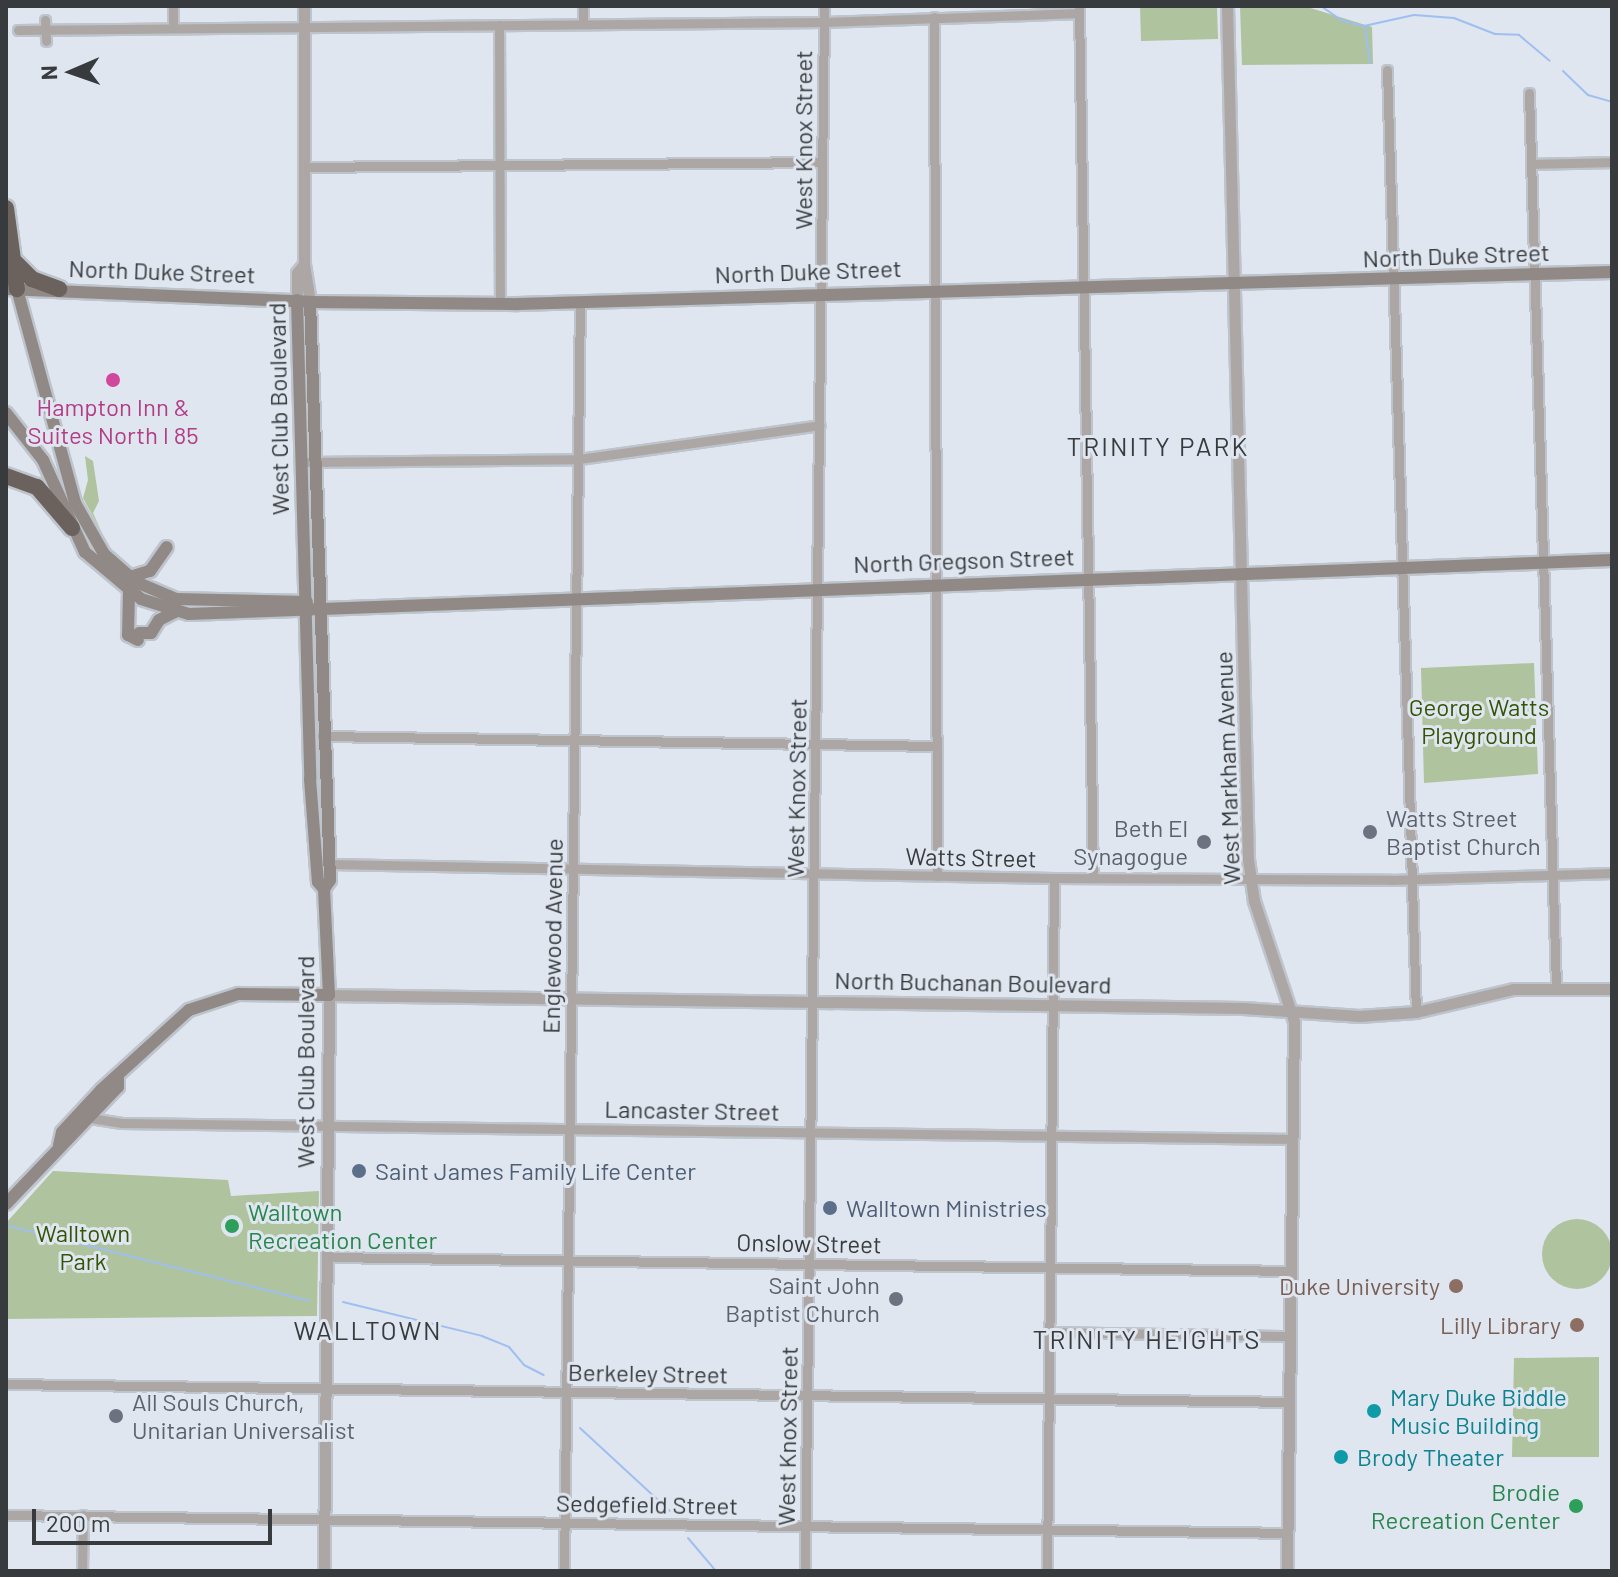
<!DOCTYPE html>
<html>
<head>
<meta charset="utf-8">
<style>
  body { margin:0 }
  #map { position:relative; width:1618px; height:1577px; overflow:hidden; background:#dfe6ef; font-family:Barlow,sans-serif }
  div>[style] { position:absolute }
  .green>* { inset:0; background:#aec39e }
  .round { border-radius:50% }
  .stream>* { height:2px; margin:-1px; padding:0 1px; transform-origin:1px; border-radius:1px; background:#9ebff0 }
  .roads { filter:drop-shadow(2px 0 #bec4cc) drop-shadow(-2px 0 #bec4cc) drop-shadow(0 2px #bec4cc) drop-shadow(0 -2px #bec4cc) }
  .minor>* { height:9px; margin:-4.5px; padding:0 4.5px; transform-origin:4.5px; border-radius:4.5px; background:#aca7a5 }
  .tertiary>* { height:11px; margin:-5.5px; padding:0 5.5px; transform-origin:5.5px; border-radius:5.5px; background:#aca7a5 }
  .secondary>* { height:12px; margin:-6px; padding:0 6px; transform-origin:6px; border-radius:6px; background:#908986 }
  .motorway>* { height:16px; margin:-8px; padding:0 8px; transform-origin:8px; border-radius:8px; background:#6b615d }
  .dots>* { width:22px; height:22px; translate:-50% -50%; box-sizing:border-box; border:4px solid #dfe6ef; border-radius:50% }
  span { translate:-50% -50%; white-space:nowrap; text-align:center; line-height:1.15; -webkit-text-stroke:6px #dfe6ef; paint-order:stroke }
  .street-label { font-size:24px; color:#383b3e }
  .hotel-label { font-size:24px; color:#b23c85 }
  .park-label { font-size:24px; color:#325405 }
  .worship-label { font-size:24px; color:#5b616d }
  .left { translate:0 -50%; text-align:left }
  .right { translate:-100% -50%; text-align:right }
  .service-label { font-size:24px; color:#4e5e75 }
  .leisure-label { font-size:24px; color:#27864d }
  .education-label { font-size:24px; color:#785e54 }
  .culture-label { font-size:24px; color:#0d838f }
  .neighbourhood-label { font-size:26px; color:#383b3e; letter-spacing:2px }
  .frame { position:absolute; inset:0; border:8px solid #383b3e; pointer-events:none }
  .north { position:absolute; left:32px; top:32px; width:80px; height:80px; -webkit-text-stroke:6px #dfe6ef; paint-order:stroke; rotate:268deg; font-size:22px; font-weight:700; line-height:32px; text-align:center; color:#383b3e }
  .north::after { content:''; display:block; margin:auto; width:28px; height:36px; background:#383b3e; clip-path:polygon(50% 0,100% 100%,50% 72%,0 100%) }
  .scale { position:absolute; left:32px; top:1509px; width:240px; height:36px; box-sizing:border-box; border:4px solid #383b3e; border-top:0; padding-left:10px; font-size:24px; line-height:28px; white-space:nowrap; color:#383b3e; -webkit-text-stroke:6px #dfe6ef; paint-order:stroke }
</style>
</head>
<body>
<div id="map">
  <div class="green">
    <div style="clip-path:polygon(1140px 6px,1217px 6px,1218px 39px,1141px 41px)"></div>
    <div style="clip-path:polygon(1240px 6px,1304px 6px,1372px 27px,1373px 64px,1242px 65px)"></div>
    <div style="clip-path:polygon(85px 456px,93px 461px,99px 501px,93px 513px,102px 533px,83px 498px,88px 480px)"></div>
    <div style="clip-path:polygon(1534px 663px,1538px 774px,1424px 783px,1421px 668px)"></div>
    <div style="clip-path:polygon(53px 1171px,228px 1180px,231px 1196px,319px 1191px,317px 1316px,6px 1319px,6px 1223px)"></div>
    <div class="round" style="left:1542px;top:1219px;width:70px;height:70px"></div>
    <div style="clip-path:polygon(1599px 1357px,1599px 1457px,1512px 1457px,1514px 1358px)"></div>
  </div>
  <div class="stream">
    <div style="left:1296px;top:6px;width:25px"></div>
    <div style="left:1321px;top:6px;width:24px;rotate:35deg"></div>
    <div style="left:1341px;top:20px;width:24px;rotate:15deg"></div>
    <div style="left:1364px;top:26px;width:51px;rotate:-12.4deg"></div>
    <div style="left:1414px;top:15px;width:40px;rotate:4.3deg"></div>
    <div style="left:1454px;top:18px;width:44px;rotate:21.3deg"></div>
    <div style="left:1495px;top:34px;width:24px;rotate:2deg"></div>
    <div style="left:1519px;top:35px;width:40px;rotate:40deg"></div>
    <div style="left:1365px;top:27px;width:36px;rotate:82deg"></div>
    <div style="left:1563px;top:71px;width:35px;rotate:44deg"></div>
    <div style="left:1588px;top:95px;width:25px;rotate:16deg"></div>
    <div style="left:9px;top:1226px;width:309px;rotate:14deg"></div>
    <div style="left:343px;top:1302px;width:143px;rotate:13.7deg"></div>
    <div style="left:482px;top:1336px;width:29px;rotate:22deg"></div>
    <div style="left:509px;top:1347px;width:23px;rotate:50deg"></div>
    <div style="left:524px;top:1365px;width:22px;rotate:27deg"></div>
    <div style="left:580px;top:1428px;width:122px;rotate:42.7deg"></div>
    <div style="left:688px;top:1538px;width:43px;rotate:49.7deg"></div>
  </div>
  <div class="roads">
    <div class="minor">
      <div style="left:173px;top:6px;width:22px;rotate:90deg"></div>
      <div style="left:1079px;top:6px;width:872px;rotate:89.08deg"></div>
      <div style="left:934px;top:17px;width:859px;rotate:89.8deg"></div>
      <div style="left:45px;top:20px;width:21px;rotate:87deg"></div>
      <div style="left:583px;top:24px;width:18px;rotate:-90deg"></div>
      <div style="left:499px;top:25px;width:279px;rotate:89.8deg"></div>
      <div style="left:18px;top:30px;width:806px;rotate:-0.57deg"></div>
      <div style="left:824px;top:22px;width:255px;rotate:-2deg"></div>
      <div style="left:1387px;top:70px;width:942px;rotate:88.24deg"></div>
      <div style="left:1529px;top:93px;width:895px;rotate:88.27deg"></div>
      <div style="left:1532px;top:164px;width:80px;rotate:-1.4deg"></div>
      <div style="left:304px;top:167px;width:518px;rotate:-0.55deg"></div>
      <div style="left:309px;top:462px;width:270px;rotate:-0.6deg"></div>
      <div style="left:579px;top:459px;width:243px;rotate:-8deg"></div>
      <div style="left:322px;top:736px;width:614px;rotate:0.93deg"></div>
      <div style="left:330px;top:864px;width:724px;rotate:1.11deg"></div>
      <div style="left:1054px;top:878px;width:337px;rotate:0.3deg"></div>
      <div style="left:1391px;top:880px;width:221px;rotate:-1.8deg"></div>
      <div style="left:90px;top:1118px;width:32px;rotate:9deg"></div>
      <div style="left:122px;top:1123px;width:1171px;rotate:0.78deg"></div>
      <div style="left:327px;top:1257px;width:963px;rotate:0.83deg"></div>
      <div style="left:1051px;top:1332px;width:239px;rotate:1deg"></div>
      <div style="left:6px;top:1384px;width:1283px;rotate:0.8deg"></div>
      <div style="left:6px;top:1515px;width:1282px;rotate:0.8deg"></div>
      <div style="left:82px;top:1571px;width:56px;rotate:-89deg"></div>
      <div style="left:564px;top:1571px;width:1270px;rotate:-89.28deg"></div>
      <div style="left:805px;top:1571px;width:1565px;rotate:-89.3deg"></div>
      <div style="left:1047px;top:1571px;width:693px;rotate:-89.42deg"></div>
    </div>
    <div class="tertiary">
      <div style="left:304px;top:6px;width:258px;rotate:90deg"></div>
      <div style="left:304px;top:264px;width:38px;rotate:81deg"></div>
      <div style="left:1227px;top:6px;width:853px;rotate:88.59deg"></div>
      <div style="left:1248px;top:859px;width:42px;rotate:81.9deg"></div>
      <div style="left:1254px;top:901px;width:126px;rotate:71.6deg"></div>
      <div style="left:1294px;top:1021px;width:550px;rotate:90.73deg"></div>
      <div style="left:297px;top:300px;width:27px;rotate:-90deg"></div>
      <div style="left:297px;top:273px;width:11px;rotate:-52deg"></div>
      <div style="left:324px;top:1571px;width:576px;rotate:-89.5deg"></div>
      <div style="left:329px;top:995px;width:914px;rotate:0.81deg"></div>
      <div style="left:1243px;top:1008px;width:116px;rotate:3.9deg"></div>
      <div style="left:1359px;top:1016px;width:57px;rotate:-4deg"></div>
      <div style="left:1416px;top:1012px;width:100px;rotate:-13.3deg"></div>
      <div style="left:1513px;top:989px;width:99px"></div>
    </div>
    <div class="secondary">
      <div style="left:6px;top:289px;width:304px;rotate:2.4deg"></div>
      <div style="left:310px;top:302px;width:208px;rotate:0.6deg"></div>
      <div style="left:518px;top:304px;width:1094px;rotate:-1.68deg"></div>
      <div style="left:17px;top:289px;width:222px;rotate:74.8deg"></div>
      <div style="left:75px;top:503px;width:59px;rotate:60.4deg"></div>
      <div style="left:104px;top:554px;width:43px;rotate:41.2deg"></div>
      <div style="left:136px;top:582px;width:43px;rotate:23deg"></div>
      <div style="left:176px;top:599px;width:131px;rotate:1.3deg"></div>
      <div style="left:297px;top:300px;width:479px;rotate:88.4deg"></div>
      <div style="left:310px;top:779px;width:103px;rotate:85.6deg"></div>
      <div style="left:318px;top:882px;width:9px;rotate:49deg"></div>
      <div style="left:6px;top:413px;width:60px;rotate:51.8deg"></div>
      <div style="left:43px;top:460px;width:101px;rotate:65.5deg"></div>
      <div style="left:85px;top:552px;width:73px;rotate:40deg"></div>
      <div style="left:141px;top:599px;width:50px;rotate:17.4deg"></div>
      <div style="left:189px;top:614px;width:1424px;rotate:-2.17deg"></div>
      <div style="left:130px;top:577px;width:21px;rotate:-17deg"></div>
      <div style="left:150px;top:571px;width:29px;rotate:-55deg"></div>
      <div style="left:129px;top:591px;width:44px;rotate:91.3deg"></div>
      <div style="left:128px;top:635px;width:11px;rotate:27deg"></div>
      <div style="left:139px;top:633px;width:12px"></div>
      <div style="left:151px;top:633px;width:15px;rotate:-58deg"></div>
      <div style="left:159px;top:620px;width:18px;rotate:-27deg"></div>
      <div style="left:59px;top:1145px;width:13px;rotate:-77deg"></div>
      <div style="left:62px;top:1132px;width:57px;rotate:-47.1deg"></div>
      <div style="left:101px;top:1090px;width:119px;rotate:-42.3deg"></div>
      <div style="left:189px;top:1010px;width:52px;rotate:-18.1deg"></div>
      <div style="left:238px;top:994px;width:91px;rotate:0.6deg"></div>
      <div style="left:329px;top:995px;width:106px;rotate:-92.7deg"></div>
      <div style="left:324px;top:889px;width:11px;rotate:-56deg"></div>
      <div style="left:330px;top:880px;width:578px;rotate:-91.98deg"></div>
      <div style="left:6px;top:1204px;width:162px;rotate:-46.3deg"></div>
      <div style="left:118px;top:1087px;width:8px;rotate:-90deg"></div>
    </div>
    <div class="motorway">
      <div style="left:6px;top:208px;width:82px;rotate:82.3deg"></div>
      <div style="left:16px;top:263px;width:23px;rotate:45deg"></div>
      <div style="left:32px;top:279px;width:29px;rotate:20deg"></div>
      <div style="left:6px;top:476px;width:33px;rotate:20deg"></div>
      <div style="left:37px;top:487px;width:54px;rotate:49.5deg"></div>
    </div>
  </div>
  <div class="dots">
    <div style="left:113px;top:380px;background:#d1479c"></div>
    <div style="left:1370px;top:832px;background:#6b7280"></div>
    <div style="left:1204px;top:842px;background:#6b7280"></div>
    <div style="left:359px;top:1171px;background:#5c6f8a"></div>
    <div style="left:830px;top:1208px;background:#5c6f8a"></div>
    <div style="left:232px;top:1226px;background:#2e9e5b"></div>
    <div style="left:1456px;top:1286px;background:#8d6e63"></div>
    <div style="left:896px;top:1299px;background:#6b7280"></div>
    <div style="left:1577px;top:1325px;background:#8d6e63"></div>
    <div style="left:1374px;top:1411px;background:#0f9aa8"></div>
    <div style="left:116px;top:1416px;background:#6b7280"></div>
    <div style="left:1341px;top:1457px;background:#0f9aa8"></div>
    <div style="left:1576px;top:1506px;background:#2e9e5b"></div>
  </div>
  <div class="street-label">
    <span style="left:803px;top:140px;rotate:-90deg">West Knox Street</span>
    <span style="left:1456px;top:255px;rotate:-2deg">North Duke Street</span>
    <span style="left:162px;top:271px;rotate:2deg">North Duke Street</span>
    <span style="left:808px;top:271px;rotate:-2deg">North Duke Street</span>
    <span style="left:278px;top:409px;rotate:-91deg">West Club Boulevard</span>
    <span style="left:964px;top:560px;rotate:-2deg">North Gregson Street</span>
    <span style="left:1227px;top:768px;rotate:-92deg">West Markham Avenue</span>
    <span style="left:796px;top:788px;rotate:-89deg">West Knox Street</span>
    <span style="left:971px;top:857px;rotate:1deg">Watts Street</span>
    <span style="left:552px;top:936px;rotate:-89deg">Englewood Avenue</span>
    <span style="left:973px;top:982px;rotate:1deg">North Buchanan Boulevard</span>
    <span style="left:305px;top:1062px;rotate:-90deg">West Club Boulevard</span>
    <span style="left:692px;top:1110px;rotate:1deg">Lancaster Street</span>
    <span style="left:809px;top:1243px;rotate:1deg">Onslow Street</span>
    <span style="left:648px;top:1373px;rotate:1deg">Berkeley Street</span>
    <span style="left:787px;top:1436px;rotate:-89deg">West Knox Street</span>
    <span style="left:647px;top:1504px;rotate:1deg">Sedgefield Street</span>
  </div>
  <div class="hotel-label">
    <span style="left:113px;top:421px">Hampton Inn &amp;<br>Suites North I 85</span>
  </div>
  <div class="park-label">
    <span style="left:1479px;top:721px">George Watts<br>Playground</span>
    <span style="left:83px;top:1247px">Walltown<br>Park</span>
  </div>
  <div class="worship-label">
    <span class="left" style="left:1386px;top:832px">Watts Street<br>Baptist Church</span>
    <span class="right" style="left:1188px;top:842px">Beth El<br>Synagogue</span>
    <span class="right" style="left:880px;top:1299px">Saint John<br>Baptist Church</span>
    <span class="left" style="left:132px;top:1416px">All Souls Church,<br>Unitarian Universalist</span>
  </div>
  <div class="service-label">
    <span class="left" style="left:375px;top:1171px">Saint James Family Life Center</span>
    <span class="left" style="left:846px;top:1208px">Walltown Ministries</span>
  </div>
  <div class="leisure-label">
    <span class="left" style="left:248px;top:1226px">Walltown<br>Recreation Center</span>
    <span class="right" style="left:1560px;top:1506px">Brodie<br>Recreation Center</span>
  </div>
  <div class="education-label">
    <span class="right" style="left:1440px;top:1286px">Duke University</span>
    <span class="right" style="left:1561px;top:1325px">Lilly Library</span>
  </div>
  <div class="culture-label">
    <span class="left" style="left:1390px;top:1411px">Mary Duke Biddle<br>Music Building</span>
    <span class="left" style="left:1357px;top:1457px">Brody Theater</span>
  </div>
  <div class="neighbourhood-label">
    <span style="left:1158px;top:446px">TRINITY PARK</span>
    <span style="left:368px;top:1330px">WALLTOWN</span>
    <span style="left:1147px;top:1339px">TRINITY HEIGHTS</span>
  </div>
  <div class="frame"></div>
  <div class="north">N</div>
  <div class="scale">200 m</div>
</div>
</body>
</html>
